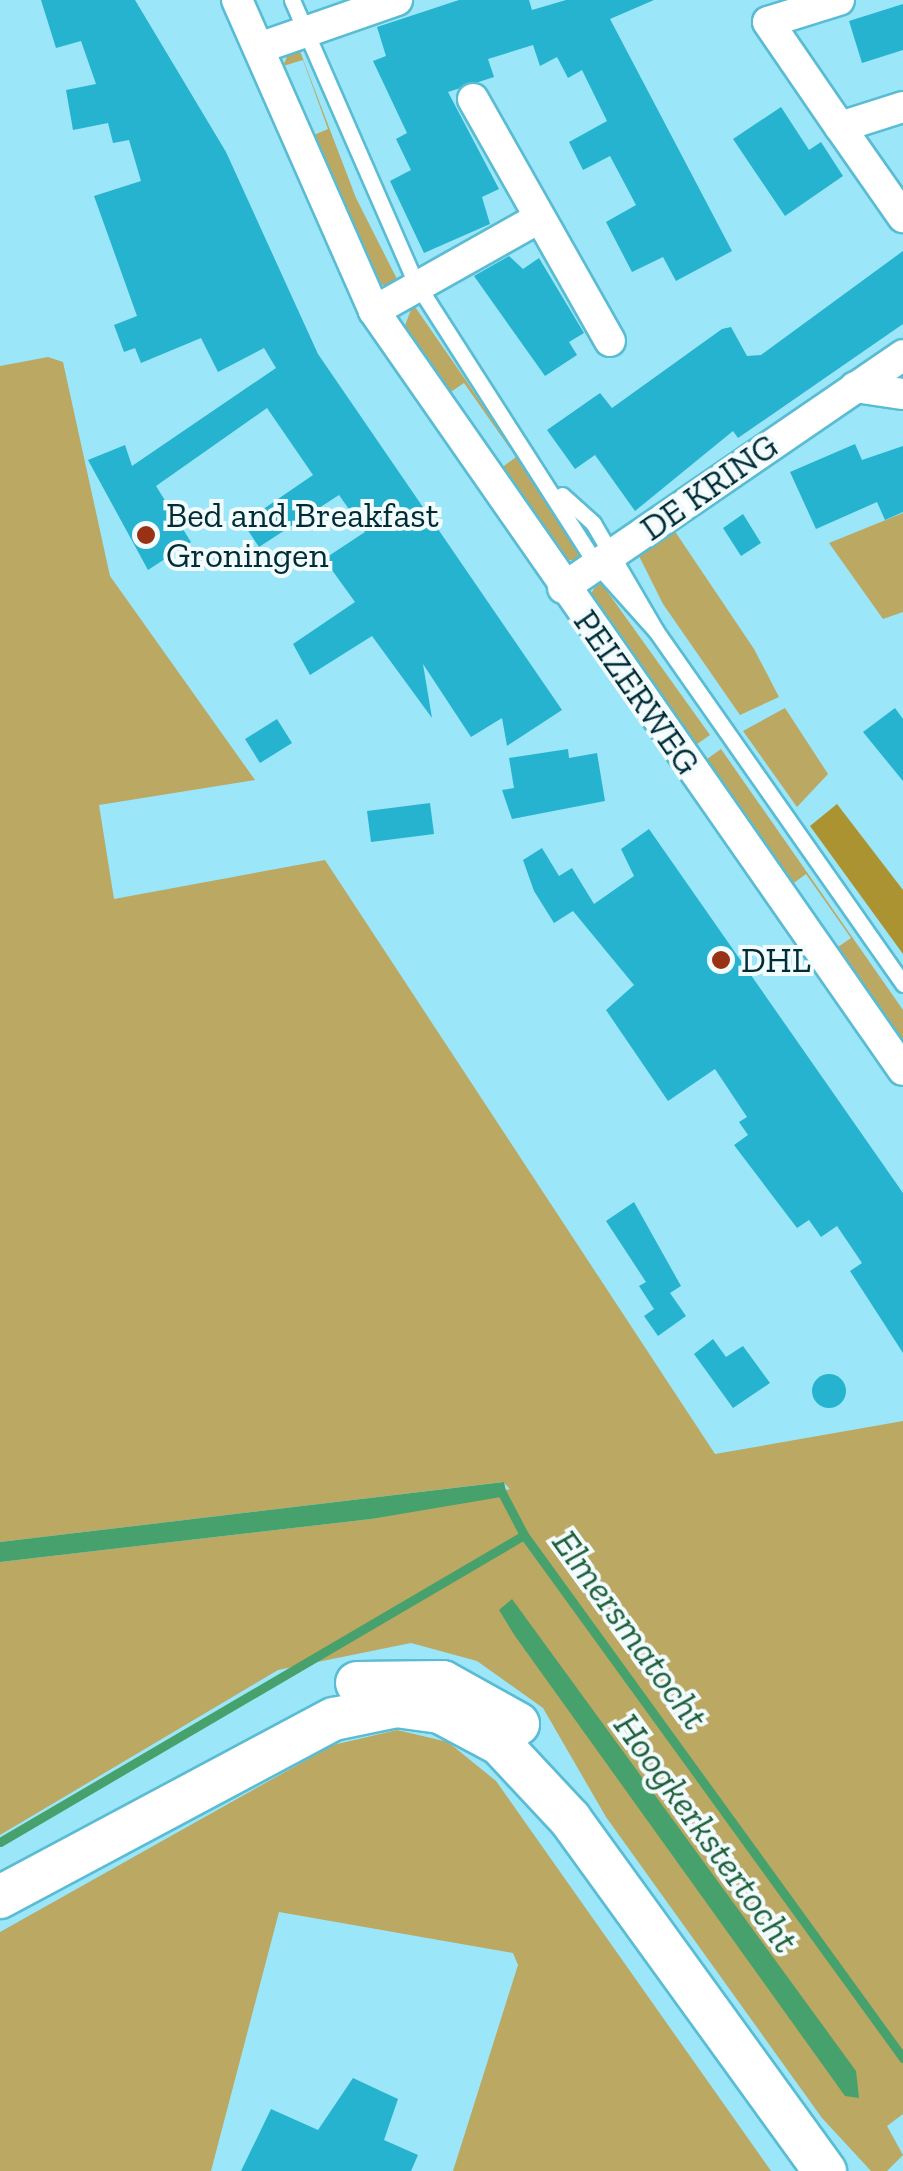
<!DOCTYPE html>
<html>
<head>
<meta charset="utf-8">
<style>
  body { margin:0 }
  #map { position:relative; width:903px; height:2171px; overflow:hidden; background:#9ce6f9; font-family:"Zilla Slab",serif }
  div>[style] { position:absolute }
  .green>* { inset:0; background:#baa863 }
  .forest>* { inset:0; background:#aa9330 }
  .water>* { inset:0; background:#46a16c }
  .stream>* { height:9px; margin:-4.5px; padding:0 4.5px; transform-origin:4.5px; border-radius:4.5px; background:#46a16c }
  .building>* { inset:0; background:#26b3d0 }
  .round { border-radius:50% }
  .roads { filter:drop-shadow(2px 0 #5abcd3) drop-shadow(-2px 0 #5abcd3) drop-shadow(0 2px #5abcd3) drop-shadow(0 -2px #5abcd3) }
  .lane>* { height:15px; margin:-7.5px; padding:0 7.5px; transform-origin:7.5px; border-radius:7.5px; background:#fff }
  .street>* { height:30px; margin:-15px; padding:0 15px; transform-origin:15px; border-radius:15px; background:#fff }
  .secondary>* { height:42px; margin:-21px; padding:0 21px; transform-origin:21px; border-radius:21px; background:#fff }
  .dots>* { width:28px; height:28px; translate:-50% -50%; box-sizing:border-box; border:5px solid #f2fbfd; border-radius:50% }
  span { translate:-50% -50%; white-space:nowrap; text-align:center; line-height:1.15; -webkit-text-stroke:8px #f2fbfd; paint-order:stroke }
  .street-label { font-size:35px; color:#002c36 }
  .poi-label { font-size:35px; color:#002c36 }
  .left { translate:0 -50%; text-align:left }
  .water-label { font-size:38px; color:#1f603c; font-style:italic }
</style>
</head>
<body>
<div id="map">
  <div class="green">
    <div style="clip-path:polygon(295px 38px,356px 198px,400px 285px,375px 285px,309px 137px,328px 129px,303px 60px,283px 66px)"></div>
    <div style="clip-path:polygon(413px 304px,465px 379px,586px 560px,563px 560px,497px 471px,516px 457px,464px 383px,445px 396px,403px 331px)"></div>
    <div style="clip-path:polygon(48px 357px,63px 362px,110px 576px,255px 780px,99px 805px,114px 899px,325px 860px,715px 1454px,903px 1421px,903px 2114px,887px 2126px,903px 2155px,887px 2171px,871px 2171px,822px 2118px,606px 1817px,543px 1708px,477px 1661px,411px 1643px,278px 1670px,0 1835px,0 1562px,371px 1519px,510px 1489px,503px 1482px,0 1542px,0 366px)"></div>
    <div style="clip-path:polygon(903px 513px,903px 612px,883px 619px,829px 543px)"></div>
    <div style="clip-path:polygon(672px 527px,754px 649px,779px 697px,740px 715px,663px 604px,637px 552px)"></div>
    <div style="clip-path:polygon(599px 580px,710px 735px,690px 749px,588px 599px)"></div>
    <div style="clip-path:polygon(785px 708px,828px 774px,797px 807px,743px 731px)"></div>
    <div style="clip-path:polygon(721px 749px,903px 1010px,903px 1053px,832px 951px,851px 938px,806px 874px,787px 888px,700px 764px)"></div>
    <div style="clip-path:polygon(397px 1730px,448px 1742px,496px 1781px,771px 2171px,453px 2171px,518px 1965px,513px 1953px,279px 1912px,211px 2171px,0 2171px,0 1932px,333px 1745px)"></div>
  </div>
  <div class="forest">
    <div style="clip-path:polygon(837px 804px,903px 890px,903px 954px,810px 826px)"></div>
  </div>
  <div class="water">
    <div style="clip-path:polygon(504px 1482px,507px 1496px,371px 1519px,0 1562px,0 1542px)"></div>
    <div style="clip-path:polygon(512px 1599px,856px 2071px,859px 2098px,845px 2096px,515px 1636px,499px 1610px)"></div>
  </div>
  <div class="stream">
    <div style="left:500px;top:1489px;width:52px;rotate:62.4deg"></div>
    <div style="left:0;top:1842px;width:607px;rotate:-30.37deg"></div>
    <div style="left:524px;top:1535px;width:646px;rotate:54.07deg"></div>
  </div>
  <div class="building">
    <div style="clip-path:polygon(41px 0,135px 0,226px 152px,318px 354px,562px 710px,507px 746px,502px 718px,471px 737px,423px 664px,432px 718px,372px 636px,310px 675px,293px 644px,355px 602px,324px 559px,365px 532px,339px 495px,259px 547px,243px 523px,313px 475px,267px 408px,156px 486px,191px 542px,148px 570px,88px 460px,125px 445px,132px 466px,276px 368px,264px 348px,218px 372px,201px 338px,141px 363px,135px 348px,124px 352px,114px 325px,137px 316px,94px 196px,141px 181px,129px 140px,113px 143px,108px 123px,73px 130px,66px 90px,96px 84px,81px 41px,56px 48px)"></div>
    <div style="clip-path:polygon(459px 0,529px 0,532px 10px,566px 0,654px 0,610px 19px,732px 251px,676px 281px,663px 257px,632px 272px,606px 222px,636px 205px,610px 156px,583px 170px,569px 142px,607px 121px,582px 70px,568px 78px,557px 57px,540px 66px,533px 45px,488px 59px,494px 77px,448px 92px,499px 189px,482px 197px,490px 224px,424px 253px,390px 181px,411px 170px,396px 139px,407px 133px,373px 61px,386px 56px,377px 27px)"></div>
    <div style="clip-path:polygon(903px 4px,903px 50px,862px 63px,849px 21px)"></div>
    <div style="clip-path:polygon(781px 107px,809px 150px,821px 142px,843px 176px,785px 216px,733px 139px)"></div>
    <div style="clip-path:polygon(903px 251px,903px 324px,738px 438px,733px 431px,635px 511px,595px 455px,575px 469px,547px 430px,600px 393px,612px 408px,722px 329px,731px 327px,747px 356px,761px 355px)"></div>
    <div style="clip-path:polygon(509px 256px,523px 269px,539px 258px,584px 333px,569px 342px,577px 355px,545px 376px,474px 276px)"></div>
    <div style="clip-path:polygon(855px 444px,862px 460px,903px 446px,903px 512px,885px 520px,877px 502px,816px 529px,790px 472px)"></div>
    <div style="clip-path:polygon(743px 514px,761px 543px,741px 556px,723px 528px)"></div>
    <div style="clip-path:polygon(895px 708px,903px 719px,903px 781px,863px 732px)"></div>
    <div style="clip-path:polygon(277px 719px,292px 743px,260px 763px,245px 739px)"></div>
    <div style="clip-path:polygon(568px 749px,569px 758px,597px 753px,605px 801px,512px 819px,502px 790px,514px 788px,509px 758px)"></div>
    <div style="clip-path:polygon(430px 803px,434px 834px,371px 842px,367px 811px)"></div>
    <div style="clip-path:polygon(649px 829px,903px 1193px,903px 1353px,850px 1271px,862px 1263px,837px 1226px,821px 1237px,809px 1220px,797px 1228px,734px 1145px,748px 1135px,739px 1122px,747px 1117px,715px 1069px,668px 1101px,606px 1010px,634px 985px,573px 911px,554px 923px,534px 891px,523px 860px,542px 848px,559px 876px,572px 868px,594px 904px,634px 876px,621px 849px)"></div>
    <div style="clip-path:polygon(634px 1202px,681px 1286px,670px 1293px,686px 1316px,658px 1336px,644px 1316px,654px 1309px,639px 1286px,646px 1282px,606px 1221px)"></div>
    <div style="clip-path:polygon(713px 1339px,726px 1357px,743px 1346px,770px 1383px,733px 1408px,694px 1354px)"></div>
    <div class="round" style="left:812px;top:1374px;width:34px;height:34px"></div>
    <div style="clip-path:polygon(353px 2078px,398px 2099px,384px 2140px,418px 2155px,411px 2171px,241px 2171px,271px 2109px,318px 2130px)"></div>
  </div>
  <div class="roads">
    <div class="lane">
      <div style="left:292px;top:0;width:307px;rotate:66.4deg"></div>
      <div style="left:415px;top:281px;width:336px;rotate:57.4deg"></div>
      <div style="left:596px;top:564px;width:90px;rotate:48.2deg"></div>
      <div style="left:562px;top:495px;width:42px;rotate:42.1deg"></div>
      <div style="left:593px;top:523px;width:125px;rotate:59.7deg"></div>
      <div style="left:656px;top:631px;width:431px;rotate:55deg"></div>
    </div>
    <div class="street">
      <div style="left:237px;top:0;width:340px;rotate:66.2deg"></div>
      <div style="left:374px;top:311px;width:925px;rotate:55.12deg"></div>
      <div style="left:839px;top:0;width:74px;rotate:162.8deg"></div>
      <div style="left:768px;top:22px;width:127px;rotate:55.6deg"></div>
      <div style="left:840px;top:127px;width:66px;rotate:-17.6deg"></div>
      <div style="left:262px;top:47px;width:143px;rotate:-19.2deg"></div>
      <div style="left:473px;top:99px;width:278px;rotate:60.5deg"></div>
      <div style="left:840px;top:127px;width:110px;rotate:55deg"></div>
      <div style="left:374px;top:311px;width:189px;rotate:-29.4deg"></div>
      <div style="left:855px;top:387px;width:49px;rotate:8.3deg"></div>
      <div style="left:563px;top:588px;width:412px;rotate:-34.4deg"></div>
    </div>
    <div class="secondary">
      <div style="left:357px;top:1683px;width:86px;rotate:-0.7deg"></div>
      <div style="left:443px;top:1682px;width:86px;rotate:29.2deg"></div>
      <div style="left:0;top:1897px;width:378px;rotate:-28.1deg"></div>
      <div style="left:334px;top:1719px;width:63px;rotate:-11.8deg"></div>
      <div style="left:396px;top:1706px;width:44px;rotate:7.8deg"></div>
      <div style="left:440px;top:1712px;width:68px;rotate:28.1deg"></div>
      <div style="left:500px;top:1744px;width:103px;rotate:47deg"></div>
      <div style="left:570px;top:1819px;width:435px;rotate:54.1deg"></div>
    </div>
  </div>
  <div class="dots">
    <div style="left:146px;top:535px;background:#993115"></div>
    <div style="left:721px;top:960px;background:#993115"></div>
  </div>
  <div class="street-label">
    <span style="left:709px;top:487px;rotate:-35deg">DE KRING</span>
    <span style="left:637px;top:692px;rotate:55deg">PEIZERWEG</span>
  </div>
  <div class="poi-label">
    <span class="left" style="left:166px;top:535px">Bed and Breakfast<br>Groningen</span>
    <span class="left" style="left:741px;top:960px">DHL</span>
  </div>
  <div class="water-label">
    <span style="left:630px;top:1630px;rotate:54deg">Elmersmatocht</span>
    <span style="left:706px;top:1833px;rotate:54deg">Hoogkerkstertocht</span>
  </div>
</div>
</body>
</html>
